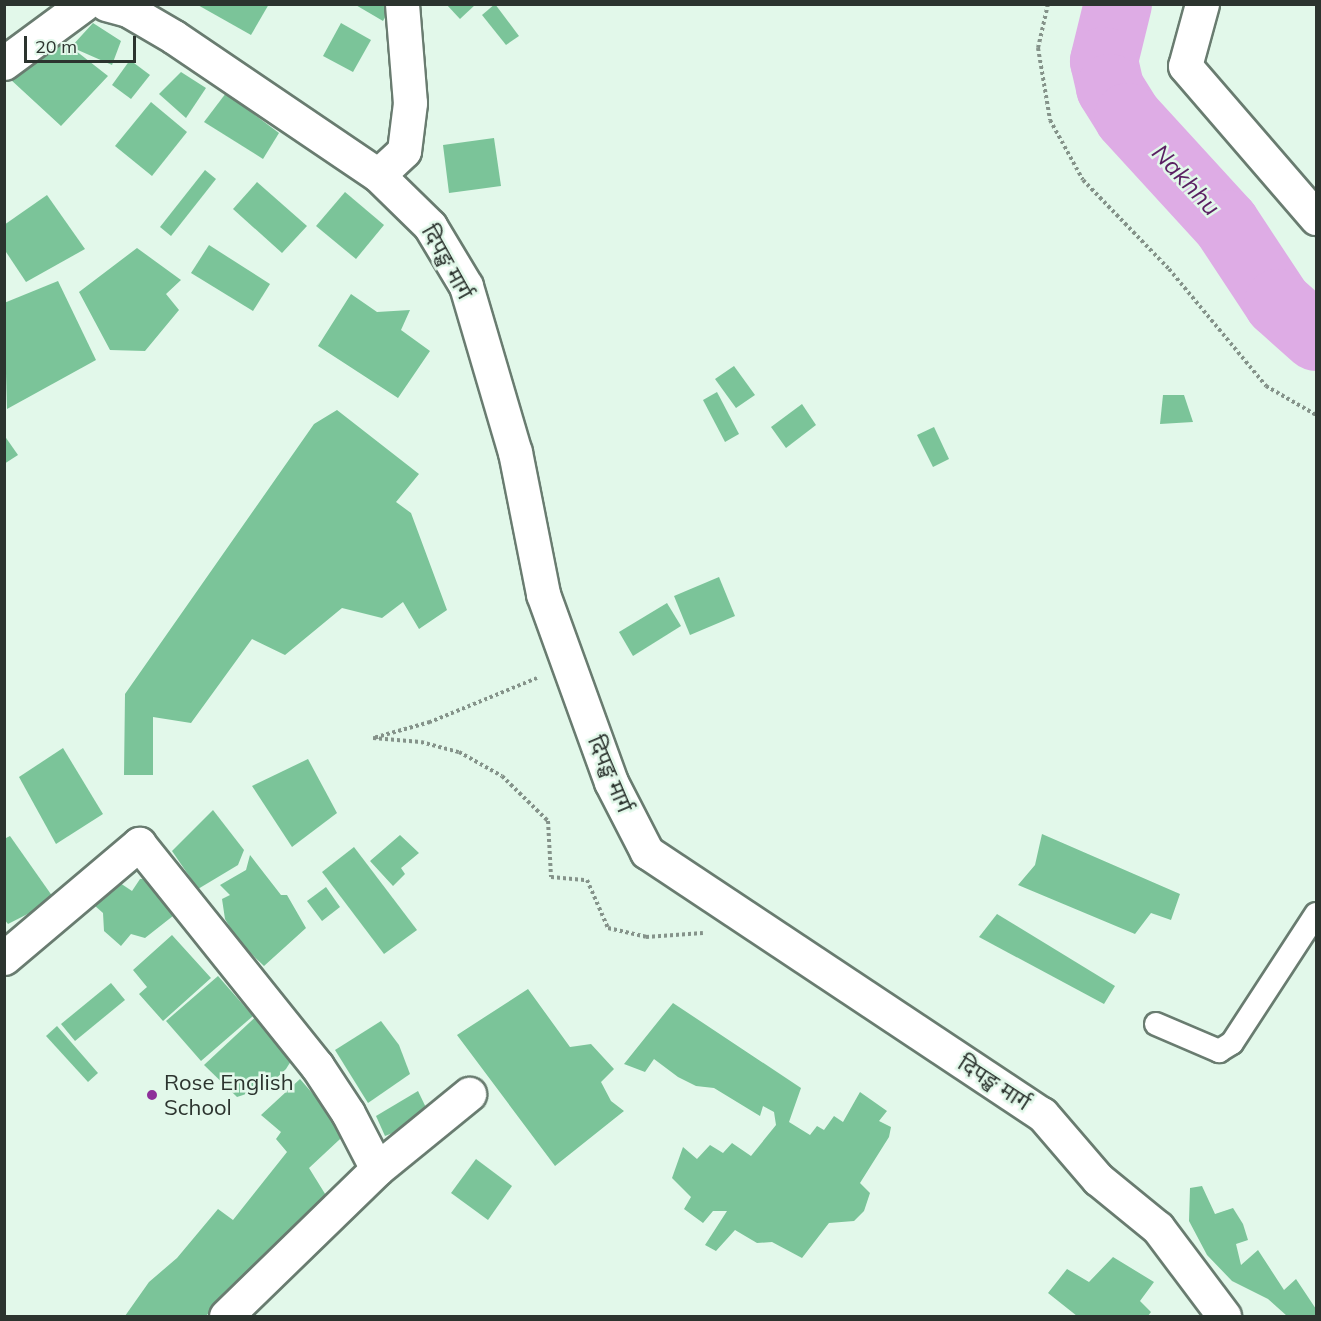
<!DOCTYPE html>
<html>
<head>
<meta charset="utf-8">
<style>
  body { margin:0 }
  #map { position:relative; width:1321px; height:1321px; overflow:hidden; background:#e2f8ea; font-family:Mulish,"Noto Sans Devanagari",sans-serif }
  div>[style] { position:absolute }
  .river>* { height:68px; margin:-34px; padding:0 34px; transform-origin:34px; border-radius:34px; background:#deace5 }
  .building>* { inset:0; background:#7bc499 }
  .path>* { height:4px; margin-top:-2px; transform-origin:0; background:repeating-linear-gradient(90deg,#85938a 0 3px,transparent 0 6px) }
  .roads { filter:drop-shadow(2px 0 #697c70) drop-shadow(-2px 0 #697c70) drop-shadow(0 2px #697c70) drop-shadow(0 -2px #697c70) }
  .lane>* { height:22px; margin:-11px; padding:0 11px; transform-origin:11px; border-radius:11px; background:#fff }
  .street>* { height:33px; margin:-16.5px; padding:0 16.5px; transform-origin:16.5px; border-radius:16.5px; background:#fff }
  .secondary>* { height:33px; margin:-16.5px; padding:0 16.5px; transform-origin:16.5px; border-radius:16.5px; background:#fff }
  .dots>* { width:16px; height:16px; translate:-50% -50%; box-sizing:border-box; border:3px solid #e2f8ea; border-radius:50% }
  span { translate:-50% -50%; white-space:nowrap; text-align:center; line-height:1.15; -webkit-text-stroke:5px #e2f8ea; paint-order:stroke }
  .street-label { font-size:22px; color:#2c342f }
  .poi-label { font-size:22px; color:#2c342f }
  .left { translate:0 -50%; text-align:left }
  .water-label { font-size:24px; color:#5a1f62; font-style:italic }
  .frame { position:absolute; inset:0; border:6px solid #2c342f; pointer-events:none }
  .scale { position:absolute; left:24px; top:36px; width:112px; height:27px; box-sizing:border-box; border:3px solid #2c342f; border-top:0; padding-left:8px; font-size:18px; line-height:21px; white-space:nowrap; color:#2c342f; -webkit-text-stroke:4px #e2f8ea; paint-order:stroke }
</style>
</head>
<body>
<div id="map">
  <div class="river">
    <div style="left:1118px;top:4px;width:59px;rotate:103.8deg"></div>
    <div style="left:1104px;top:61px;width:28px;rotate:77deg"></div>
    <div style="left:1110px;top:88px;width:34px;rotate:58deg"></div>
    <div style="left:1128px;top:117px;width:145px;rotate:47.5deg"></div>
    <div style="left:1226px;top:224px;width:95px;rotate:56.6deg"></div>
    <div style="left:1278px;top:303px;width:51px;rotate:41.8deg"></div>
  </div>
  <div class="building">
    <div style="clip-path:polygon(196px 4px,269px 4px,251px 35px)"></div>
    <div style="clip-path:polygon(354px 4px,393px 4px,383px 21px)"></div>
    <div style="clip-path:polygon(446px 4px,476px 4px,460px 19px)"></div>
    <div style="clip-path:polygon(495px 4px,519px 36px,506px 45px,482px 15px)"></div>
    <div style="clip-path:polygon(93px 23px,121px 41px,112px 65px,71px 47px,108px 76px,61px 126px,10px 79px,54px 33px,71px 47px)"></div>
    <div style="clip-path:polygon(341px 23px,371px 40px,353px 72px,323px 56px)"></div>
    <div style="clip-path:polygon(130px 60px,150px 75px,131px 99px,112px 85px)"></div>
    <div style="clip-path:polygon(181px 72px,206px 88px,186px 118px,159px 94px)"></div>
    <div style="clip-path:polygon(226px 93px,279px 133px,263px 159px,204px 122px)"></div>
    <div style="clip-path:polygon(151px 102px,187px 132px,152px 176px,115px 146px)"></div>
    <div style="clip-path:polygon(494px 138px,501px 186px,449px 193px,443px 145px)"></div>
    <div style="clip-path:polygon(205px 170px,216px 179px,171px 236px,160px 227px)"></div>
    <div style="clip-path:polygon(257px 182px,307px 226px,282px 253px,233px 209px)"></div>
    <div style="clip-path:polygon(345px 192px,384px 225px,356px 259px,316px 226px)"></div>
    <div style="clip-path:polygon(47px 195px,85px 249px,26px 282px,4px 249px,4px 225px)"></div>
    <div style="clip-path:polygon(209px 245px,270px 284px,253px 311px,191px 273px)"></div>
    <div style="clip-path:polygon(137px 248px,181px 280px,166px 294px,179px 310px,145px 351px,110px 350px,79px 292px)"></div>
    <div style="clip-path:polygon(58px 281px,96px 360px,7px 409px,4px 303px)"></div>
    <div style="clip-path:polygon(351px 294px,377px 312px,410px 310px,401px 330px,430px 351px,398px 398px,318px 346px)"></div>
    <div style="clip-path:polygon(734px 366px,755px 395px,736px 408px,715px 379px)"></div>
    <div style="clip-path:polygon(717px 392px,739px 434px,725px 442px,703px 400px)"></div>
    <div style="clip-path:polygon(1163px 395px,1184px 395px,1193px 422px,1160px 424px)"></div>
    <div style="clip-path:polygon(802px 404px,816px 425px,786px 448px,771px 427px)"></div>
    <div style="clip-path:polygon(337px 410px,419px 474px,396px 502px,411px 513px,447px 610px,419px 629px,403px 602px,382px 618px,342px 608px,285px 655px,252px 639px,191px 723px,153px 717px,153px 775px,124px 775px,125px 694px,314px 424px)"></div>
    <div style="clip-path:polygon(934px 427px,949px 459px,933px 467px,917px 435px)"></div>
    <div style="clip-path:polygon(4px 435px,18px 455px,4px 464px)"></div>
    <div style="clip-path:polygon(719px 577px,735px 616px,690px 635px,674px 596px)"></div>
    <div style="clip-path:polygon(667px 603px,681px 626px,633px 656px,619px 632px)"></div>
    <div style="clip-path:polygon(63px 748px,103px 814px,56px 844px,19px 777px)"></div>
    <div style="clip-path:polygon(308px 759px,337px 813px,292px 847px,252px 786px)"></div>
    <div style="clip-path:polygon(213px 810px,244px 850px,238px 865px,198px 889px,172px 851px)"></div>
    <div style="clip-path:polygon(1042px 834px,1180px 894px,1171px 920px,1151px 913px,1135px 934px,1018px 885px,1035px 865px)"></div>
    <div style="clip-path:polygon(400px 835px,419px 853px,401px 868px,405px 874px,393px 886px,370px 861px)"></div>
    <div style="clip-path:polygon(10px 836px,55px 900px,8px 924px,4px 919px,4px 839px)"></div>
    <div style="clip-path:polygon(354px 847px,417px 930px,384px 954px,322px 872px)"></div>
    <div style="clip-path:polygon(250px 855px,281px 895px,287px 895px,306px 928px,264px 966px,238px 941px,225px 919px,222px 899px,230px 895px,220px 885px,246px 870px)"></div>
    <div style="clip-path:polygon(155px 878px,178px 912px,145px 938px,131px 934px,121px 946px,104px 931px,103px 913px,94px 905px,120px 883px,132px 891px,140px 879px)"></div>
    <div style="clip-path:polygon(326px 887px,340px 907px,322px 921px,307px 901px)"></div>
    <div style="clip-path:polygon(997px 914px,1115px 986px,1104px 1004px,979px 937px)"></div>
    <div style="clip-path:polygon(172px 935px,211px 978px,163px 1021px,139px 994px,147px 987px,133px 970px)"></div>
    <div style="clip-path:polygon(218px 976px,253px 1016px,201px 1061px,166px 1021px)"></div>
    <div style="clip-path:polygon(111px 983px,125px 1000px,75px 1041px,61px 1024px)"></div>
    <div style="clip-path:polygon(528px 989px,570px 1047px,591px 1044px,614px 1069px,601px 1082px,611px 1101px,624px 1111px,555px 1166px,457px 1035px)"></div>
    <div style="clip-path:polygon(673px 1003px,801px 1088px,789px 1122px,810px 1135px,817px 1126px,824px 1130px,834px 1116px,843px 1122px,860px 1092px,887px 1111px,879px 1121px,891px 1127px,889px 1137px,860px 1183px,870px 1193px,864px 1211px,854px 1221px,829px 1223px,802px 1258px,772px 1242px,757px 1243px,735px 1230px,716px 1251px,705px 1245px,727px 1211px,713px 1211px,703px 1223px,684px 1209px,691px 1197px,672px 1178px,683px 1147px,697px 1159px,710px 1145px,723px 1153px,732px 1143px,751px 1156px,776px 1125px,774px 1112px,763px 1106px,760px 1116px,714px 1088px,696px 1086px,678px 1077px,654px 1059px,645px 1072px,624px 1064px)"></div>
    <div style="clip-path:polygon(263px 1010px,298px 1050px,286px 1069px,267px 1087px,237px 1097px,204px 1065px)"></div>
    <div style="clip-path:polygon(381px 1021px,399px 1045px,410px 1074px,368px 1103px,335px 1050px)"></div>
    <div style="clip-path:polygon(57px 1026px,98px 1073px,88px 1082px,46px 1036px)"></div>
    <div style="clip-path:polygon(300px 1079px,313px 1094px,323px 1091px,354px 1126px,309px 1168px,327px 1197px,271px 1248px,206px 1316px,125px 1316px,149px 1282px,177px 1258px,218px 1209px,233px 1220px,287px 1152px,276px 1139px,281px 1132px,261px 1115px)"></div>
    <div style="clip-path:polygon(418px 1091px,431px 1118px,385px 1136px,376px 1116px)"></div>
    <div style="clip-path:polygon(476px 1159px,512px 1186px,488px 1220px,451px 1193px)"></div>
    <div style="clip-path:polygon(1202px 1186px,1215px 1214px,1233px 1208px,1243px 1224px,1248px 1240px,1236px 1244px,1241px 1265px,1258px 1250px,1284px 1290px,1296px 1279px,1316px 1309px,1316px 1316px,1287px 1316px,1268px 1299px,1232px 1281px,1207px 1255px,1189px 1221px,1190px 1188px)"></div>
    <div style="clip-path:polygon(1113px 1257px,1154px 1282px,1140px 1301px,1151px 1312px,1148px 1316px,1077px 1316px,1048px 1293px,1067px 1269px,1089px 1282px)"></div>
  </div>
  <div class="path">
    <div style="left:1048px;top:4px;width:45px;rotate:102.8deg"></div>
    <div style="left:1038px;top:48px;width:73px;rotate:80.5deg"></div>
    <div style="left:1050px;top:120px;width:68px;rotate:61.2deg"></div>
    <div style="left:1083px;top:180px;width:124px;rotate:46deg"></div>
    <div style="left:1169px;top:269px;width:152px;rotate:50.3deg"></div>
    <div style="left:1266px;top:386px;width:58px;rotate:30.1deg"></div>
    <div style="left:537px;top:678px;width:116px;rotate:157.6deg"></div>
    <div style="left:430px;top:722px;width:59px;rotate:164.3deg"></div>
    <div style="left:373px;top:738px;width:48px;rotate:4.8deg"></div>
    <div style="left:421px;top:742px;width:39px;rotate:15deg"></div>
    <div style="left:459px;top:752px;width:49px;rotate:29.2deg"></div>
    <div style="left:502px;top:776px;width:64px;rotate:44.4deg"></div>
    <div style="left:548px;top:821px;width:56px;rotate:86.9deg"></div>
    <div style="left:551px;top:877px;width:36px;rotate:5deg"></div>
    <div style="left:587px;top:880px;width:52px;rotate:66.4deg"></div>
    <div style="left:608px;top:928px;width:39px;rotate:13deg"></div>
    <div style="left:646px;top:937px;width:57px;rotate:-4deg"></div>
  </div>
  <div class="roads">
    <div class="lane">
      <div style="left:1156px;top:1024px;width:69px;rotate:23.2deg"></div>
      <div style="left:1219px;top:1051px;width:15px;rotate:-32deg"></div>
      <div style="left:1232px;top:1043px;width:154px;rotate:-56.9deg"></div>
    </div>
    <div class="street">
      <div style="left:106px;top:4px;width:23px;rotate:15deg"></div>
      <div style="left:128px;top:10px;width:53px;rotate:30.4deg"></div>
      <div style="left:174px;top:37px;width:246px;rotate:34.1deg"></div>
      <div style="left:402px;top:4px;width:99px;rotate:85.4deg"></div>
      <div style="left:410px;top:103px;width:48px;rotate:97.1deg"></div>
      <div style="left:404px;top:151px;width:35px;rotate:137deg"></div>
      <div style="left:378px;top:175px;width:73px;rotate:44.4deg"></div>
      <div style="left:430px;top:226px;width:70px;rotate:59deg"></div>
      <div style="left:466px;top:286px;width:173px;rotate:73.6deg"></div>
      <div style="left:515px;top:452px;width:145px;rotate:78.8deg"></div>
      <div style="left:543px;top:594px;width:200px;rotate:70.1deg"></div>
      <div style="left:611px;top:782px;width:79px;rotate:62.8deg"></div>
      <div style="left:647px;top:852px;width:474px;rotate:33.6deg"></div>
      <div style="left:1042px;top:1114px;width:86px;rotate:49.3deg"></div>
      <div style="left:1098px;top:1179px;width:77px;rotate:39.2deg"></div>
      <div style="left:1158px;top:1228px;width:110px;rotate:53.1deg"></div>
      <div style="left:4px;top:63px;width:99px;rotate:-36.4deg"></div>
      <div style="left:4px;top:958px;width:177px;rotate:-40.2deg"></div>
      <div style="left:139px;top:844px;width:285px;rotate:51.3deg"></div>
      <div style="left:317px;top:1066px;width:56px;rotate:56.6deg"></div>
      <div style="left:348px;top:1113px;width:63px;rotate:62.6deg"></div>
      <div style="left:226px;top:1316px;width:211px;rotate:-44.2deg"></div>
      <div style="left:377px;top:1169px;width:119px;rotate:-39.2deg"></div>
    </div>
    <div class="secondary">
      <div style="left:1202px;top:4px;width:64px;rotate:105.3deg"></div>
      <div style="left:1185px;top:66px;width:201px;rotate:49.2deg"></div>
    </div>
  </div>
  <div class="dots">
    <div style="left:152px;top:1095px;background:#8d309a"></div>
  </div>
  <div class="street-label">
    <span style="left:447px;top:262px;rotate:61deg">दिपङ्ख मार्ग</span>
    <span style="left:610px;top:774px;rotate:67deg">दिपङ्ख मार्ग</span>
    <span style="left:994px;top:1083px;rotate:33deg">दिपङ्ख मार्ग</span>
  </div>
  <div class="poi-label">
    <span class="left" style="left:164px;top:1095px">Rose English<br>School</span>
  </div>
  <div class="water-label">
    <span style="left:1186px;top:180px;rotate:47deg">Nakhhu</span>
  </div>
  <div class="frame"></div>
  <div class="scale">20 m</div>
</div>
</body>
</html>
